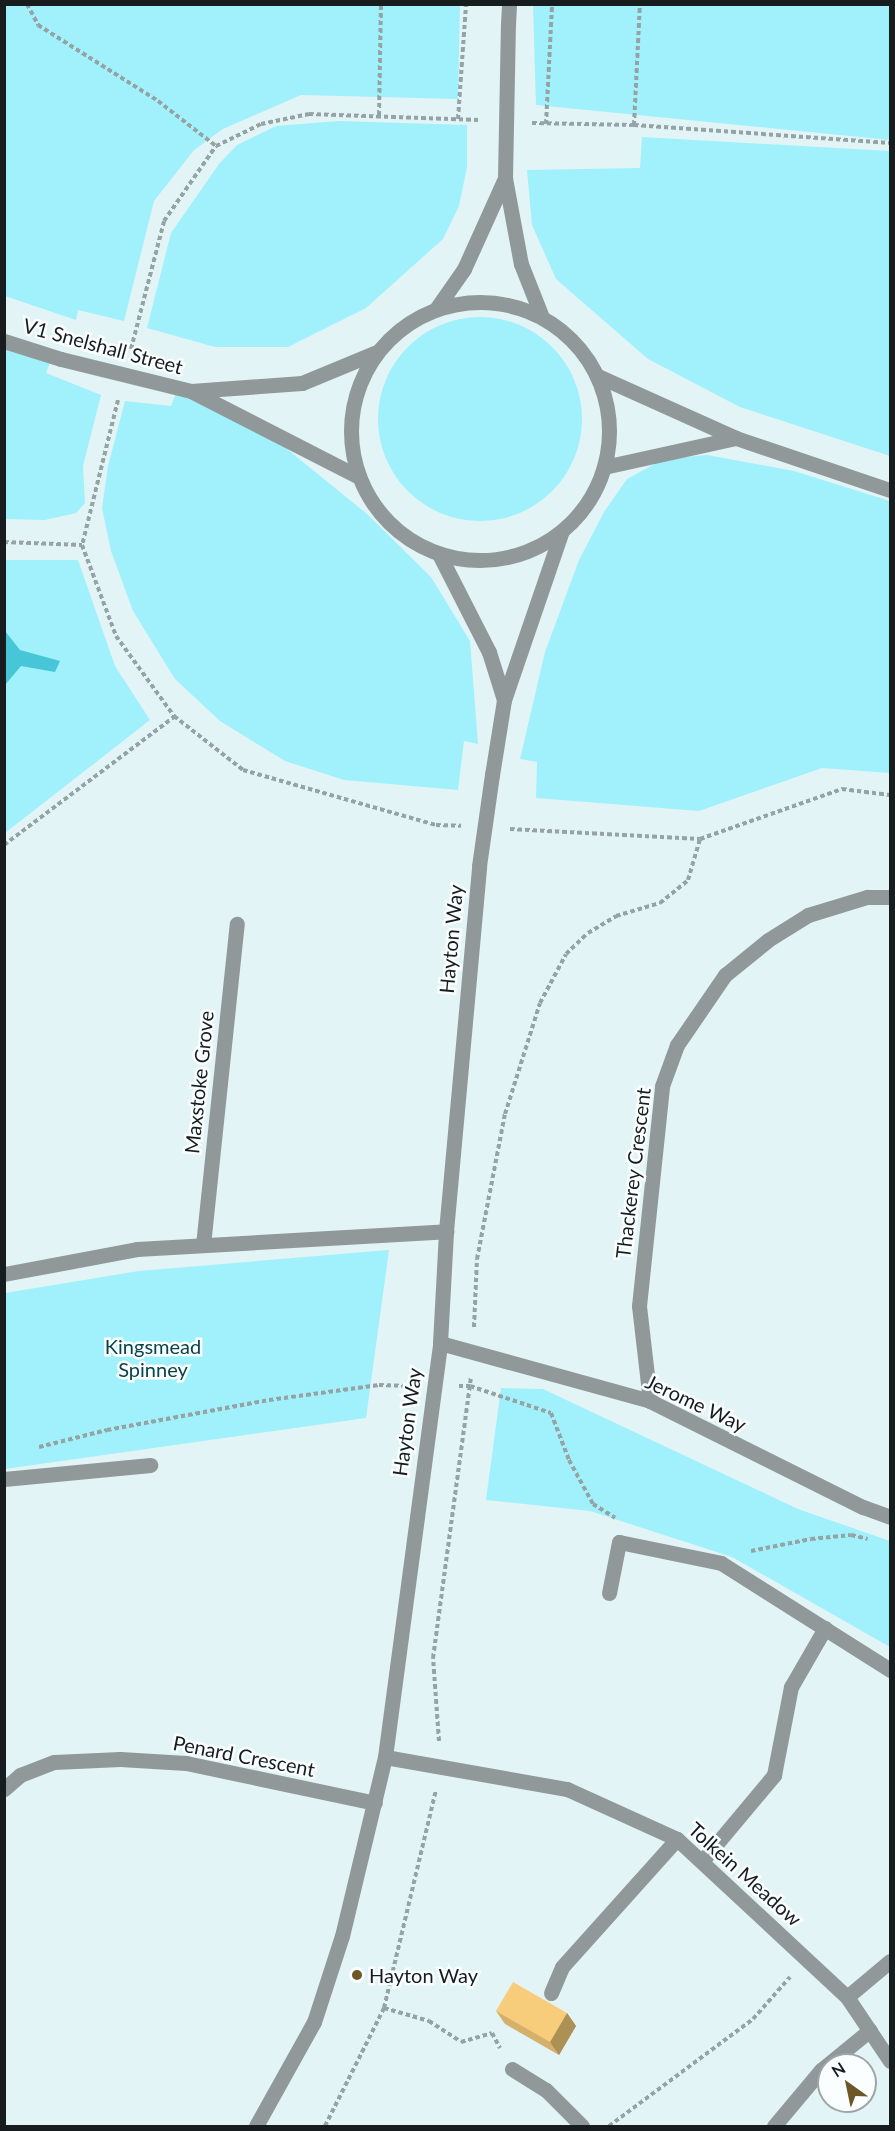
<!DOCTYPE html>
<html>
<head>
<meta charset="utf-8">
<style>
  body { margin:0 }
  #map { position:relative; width:895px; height:2131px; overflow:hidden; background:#e2f4f6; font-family:Lato,sans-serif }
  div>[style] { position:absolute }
  .green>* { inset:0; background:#a0f1fc }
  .round { border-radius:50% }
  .water>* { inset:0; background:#46c6d6 }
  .path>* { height:4px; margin-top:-2px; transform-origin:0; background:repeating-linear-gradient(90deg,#95a3a4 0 4.5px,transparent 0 7.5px) }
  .minor>* { height:15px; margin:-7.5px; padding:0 7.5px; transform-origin:7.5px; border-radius:7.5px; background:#919899 }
  .minor>.ring { margin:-7.5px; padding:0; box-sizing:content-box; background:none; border:15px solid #919899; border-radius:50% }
  .minor-bridge>* { height:15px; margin:-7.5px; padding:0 7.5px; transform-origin:7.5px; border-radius:7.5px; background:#919899 }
  .wall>* { inset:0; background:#d4b06a }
  .shaded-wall>* { inset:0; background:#ad9056 }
  .building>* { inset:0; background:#f7cd7b }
  .dots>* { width:16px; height:16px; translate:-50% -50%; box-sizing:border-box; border:3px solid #fafefe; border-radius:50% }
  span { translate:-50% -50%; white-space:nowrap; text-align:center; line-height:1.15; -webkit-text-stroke:5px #fafefe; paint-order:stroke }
  .street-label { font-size:20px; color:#171d1e }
  .park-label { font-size:20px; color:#09444b }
  .poi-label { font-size:20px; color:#171d1e }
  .left { translate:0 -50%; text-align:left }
  .frame { position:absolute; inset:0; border:6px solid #171d1e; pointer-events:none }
  .north { position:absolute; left:817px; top:2053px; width:60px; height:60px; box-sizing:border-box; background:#fafefe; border:2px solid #9fa4a4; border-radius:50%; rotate:327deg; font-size:16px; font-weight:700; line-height:24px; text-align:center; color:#171d1e }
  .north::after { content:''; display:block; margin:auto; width:21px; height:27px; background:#6e5626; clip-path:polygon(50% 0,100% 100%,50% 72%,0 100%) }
</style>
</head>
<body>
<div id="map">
  <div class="green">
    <div style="clip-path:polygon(4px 5px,460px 5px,458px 99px,301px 95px,223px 129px,194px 150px,154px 201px,124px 321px,78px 310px,76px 320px,5px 296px)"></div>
    <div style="clip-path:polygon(533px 5px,890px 5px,890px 140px,536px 105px)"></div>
    <div style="clip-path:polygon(339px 121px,467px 125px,467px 167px,459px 206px,443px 239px,366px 308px,288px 347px,215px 347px,147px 328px,171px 233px,219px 164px,237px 145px,276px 126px)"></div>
    <div style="clip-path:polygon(642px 137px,890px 151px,890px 456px,740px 407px,648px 359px,556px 279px,532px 225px,527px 170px,640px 168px)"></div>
    <div class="round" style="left:378px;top:317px;width:204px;height:204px"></div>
    <div style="clip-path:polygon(4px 345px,51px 360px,46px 373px,101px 395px,83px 466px,85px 503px,76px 513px,45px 520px,5px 519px)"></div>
    <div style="clip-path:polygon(176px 393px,271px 436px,367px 514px,431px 577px,470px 641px,478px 744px,464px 741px,458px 790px,344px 780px,285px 761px,220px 721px,175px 679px,133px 611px,111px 551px,102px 508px,108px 466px,125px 401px,171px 406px)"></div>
    <div style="clip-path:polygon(707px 455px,794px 471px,890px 501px,890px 773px,822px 768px,699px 811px,536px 798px,537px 762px,520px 759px,545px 652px,579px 560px,604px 512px,627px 479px,664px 459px)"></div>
    <div style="clip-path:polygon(5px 560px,78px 560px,115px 666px,150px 720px,5px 833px)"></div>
    <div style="clip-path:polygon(389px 1250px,366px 1418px,5px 1469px,5px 1293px,139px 1271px)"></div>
    <div style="clip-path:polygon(501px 1388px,543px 1389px,798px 1509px,890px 1541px,890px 1647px,732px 1557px,590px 1511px,486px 1500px)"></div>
  </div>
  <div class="water">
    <div style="clip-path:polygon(5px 631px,20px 650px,60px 661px,55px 672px,21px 666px,5px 685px)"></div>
  </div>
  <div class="path">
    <div style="left:27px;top:4px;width:24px;rotate:62deg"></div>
    <div style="left:38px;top:25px;width:142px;rotate:32.3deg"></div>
    <div style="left:158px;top:101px;width:73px;rotate:37.8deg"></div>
    <div style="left:379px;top:115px;width:111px;rotate:-89deg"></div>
    <div style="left:458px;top:119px;width:115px;rotate:-86deg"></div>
    <div style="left:532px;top:123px;width:102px;rotate:1.1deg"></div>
    <div style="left:634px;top:125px;width:257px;rotate:4deg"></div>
    <div style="left:546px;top:124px;width:120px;rotate:-87.1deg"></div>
    <div style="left:634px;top:125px;width:121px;rotate:-87.2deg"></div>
    <div style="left:131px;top:349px;width:132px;rotate:-75.5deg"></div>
    <div style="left:164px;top:221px;width:91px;rotate:-55.3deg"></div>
    <div style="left:216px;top:146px;width:50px;rotate:-26.1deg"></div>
    <div style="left:261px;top:124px;width:49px;rotate:-11.8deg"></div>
    <div style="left:309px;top:114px;width:170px;rotate:2deg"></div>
    <div style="left:118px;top:400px;width:149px;rotate:103.9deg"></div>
    <div style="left:82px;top:545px;width:97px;rotate:69.5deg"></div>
    <div style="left:116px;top:636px;width:99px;rotate:54.1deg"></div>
    <div style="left:174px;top:716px;width:88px;rotate:38deg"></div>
    <div style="left:243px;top:770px;width:201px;rotate:15.9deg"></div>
    <div style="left:436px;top:825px;width:25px;rotate:2deg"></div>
    <div style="left:4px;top:542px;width:78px;rotate:2.2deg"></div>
    <div style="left:510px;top:829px;width:190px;rotate:3deg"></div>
    <div style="left:700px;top:839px;width:151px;rotate:-19.4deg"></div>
    <div style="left:842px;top:789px;width:48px;rotate:7.1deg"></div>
    <div style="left:4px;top:845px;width:213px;rotate:-37deg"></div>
    <div style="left:474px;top:1327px;width:68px;rotate:-87.5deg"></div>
    <div style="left:477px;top:1259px;width:148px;rotate:-79.1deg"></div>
    <div style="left:505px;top:1114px;width:116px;rotate:-72.5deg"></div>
    <div style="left:540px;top:1003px;width:55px;rotate:-62deg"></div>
    <div style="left:566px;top:954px;width:30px;rotate:-44deg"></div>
    <div style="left:588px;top:933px;width:33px;rotate:-31deg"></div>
    <div style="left:616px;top:916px;width:46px;rotate:-16.5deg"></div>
    <div style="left:660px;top:903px;width:36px;rotate:-39deg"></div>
    <div style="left:688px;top:880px;width:43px;rotate:-73.7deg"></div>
    <div style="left:459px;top:1386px;width:11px"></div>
    <div style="left:470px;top:1386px;width:85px;rotate:18.4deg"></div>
    <div style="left:551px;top:1413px;width:50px;rotate:69deg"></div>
    <div style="left:569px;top:1460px;width:50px;rotate:61.4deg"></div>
    <div style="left:593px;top:1504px;width:26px;rotate:32deg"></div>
    <div style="left:39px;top:1447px;width:70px;rotate:-14deg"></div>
    <div style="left:107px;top:1430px;width:165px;rotate:-10.5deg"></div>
    <div style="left:269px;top:1400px;width:111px;rotate:-7.8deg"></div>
    <div style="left:379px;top:1385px;width:31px;rotate:2deg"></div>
    <div style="left:751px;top:1551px;width:61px;rotate:-11.3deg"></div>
    <div style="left:811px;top:1539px;width:40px;rotate:-5.7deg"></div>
    <div style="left:851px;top:1535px;width:17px;rotate:13deg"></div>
    <div style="left:439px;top:1741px;width:83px;rotate:-94.1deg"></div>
    <div style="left:433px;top:1658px;width:284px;rotate:-82.3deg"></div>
    <div style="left:384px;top:2008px;width:47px;rotate:16.1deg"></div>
    <div style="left:429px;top:2021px;width:38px;rotate:33deg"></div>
    <div style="left:461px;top:2042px;width:32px;rotate:-16deg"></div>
    <div style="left:492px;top:2033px;width:17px;rotate:62deg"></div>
    <div style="left:325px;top:2126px;width:132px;rotate:-63.4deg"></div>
    <div style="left:384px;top:2008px;width:224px;rotate:-76.6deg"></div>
    <div style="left:609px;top:2126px;width:179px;rotate:-36.6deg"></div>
    <div style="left:753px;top:2019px;width:56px;rotate:-48.6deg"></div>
  </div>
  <div class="minor">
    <div style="left:508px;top:24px;width:20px;rotate:-87deg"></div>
    <div style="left:505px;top:178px;width:87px;rotate:79.5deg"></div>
    <div style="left:521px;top:264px;width:57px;rotate:68.4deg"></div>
    <div class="ring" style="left:351px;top:302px;width:243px;height:243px"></div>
    <div style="left:436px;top:309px;width:49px;rotate:-55deg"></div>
    <div style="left:464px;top:269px;width:100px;rotate:-65.7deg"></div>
    <div style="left:4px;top:341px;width:60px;rotate:17.5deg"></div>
    <div style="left:598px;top:376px;width:151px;rotate:24.2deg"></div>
    <div style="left:736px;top:438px;width:163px;rotate:18.7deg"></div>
    <div style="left:191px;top:391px;width:111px;rotate:-4.1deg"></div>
    <div style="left:302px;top:383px;width:81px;rotate:-22.5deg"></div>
    <div style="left:191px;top:391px;width:189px;rotate:27.1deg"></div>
    <div style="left:604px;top:467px;width:135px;rotate:-12.4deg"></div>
    <div style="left:439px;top:554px;width:110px;rotate:63deg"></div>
    <div style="left:489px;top:652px;width:50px;rotate:72.6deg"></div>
    <div style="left:492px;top:775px;width:76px;rotate:-80.9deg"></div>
    <div style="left:504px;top:700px;width:179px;rotate:-71.1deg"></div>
    <div style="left:203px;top:1245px;width:323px;rotate:-84deg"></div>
    <div style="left:4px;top:1274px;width:135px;rotate:-10.6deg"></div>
    <div style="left:137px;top:1249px;width:310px;rotate:-3.3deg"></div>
    <div style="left:440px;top:1343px;width:218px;rotate:15.4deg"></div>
    <div style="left:650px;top:1401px;width:238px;rotate:26.5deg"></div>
    <div style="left:863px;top:1507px;width:29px;rotate:20deg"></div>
    <div style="left:650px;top:1401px;width:96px;rotate:-96.6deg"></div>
    <div style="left:639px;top:1306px;width:221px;rotate:-84deg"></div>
    <div style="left:662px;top:1086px;width:44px;rotate:-69.9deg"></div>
    <div style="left:677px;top:1045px;width:85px;rotate:-55.6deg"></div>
    <div style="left:725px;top:975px;width:55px;rotate:-39.1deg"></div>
    <div style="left:768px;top:940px;width:47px;rotate:-32deg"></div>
    <div style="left:808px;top:915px;width:62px;rotate:-17deg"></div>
    <div style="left:867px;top:897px;width:23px"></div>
    <div style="left:4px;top:1479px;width:147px;rotate:-5.5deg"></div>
    <div style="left:609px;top:1593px;width:52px;rotate:-78.9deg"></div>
    <div style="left:619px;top:1542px;width:104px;rotate:11.6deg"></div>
    <div style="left:721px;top:1563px;width:200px;rotate:32.3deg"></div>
    <div style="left:385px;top:1757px;width:185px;rotate:10deg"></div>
    <div style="left:567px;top:1789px;width:121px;rotate:24.4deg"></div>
    <div style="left:677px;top:1839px;width:232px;rotate:42.9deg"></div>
    <div style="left:847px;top:1997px;width:77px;rotate:56.1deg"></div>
    <div style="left:4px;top:1789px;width:21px;rotate:-41deg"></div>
    <div style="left:20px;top:1775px;width:36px;rotate:-21deg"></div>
    <div style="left:54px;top:1762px;width:66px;rotate:-2.6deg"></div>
    <div style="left:120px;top:1759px;width:66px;rotate:3.5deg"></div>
    <div style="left:186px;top:1763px;width:193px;rotate:11.9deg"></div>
    <div style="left:703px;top:1860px;width:111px;rotate:-50.1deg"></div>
    <div style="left:774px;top:1775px;width:90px;rotate:-79.1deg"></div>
    <div style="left:791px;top:1687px;width:68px;rotate:-60deg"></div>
    <div style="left:551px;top:1993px;width:28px;rotate:-67deg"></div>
    <div style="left:562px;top:1967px;width:172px;rotate:-48.1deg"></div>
    <div style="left:847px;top:1997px;width:56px;rotate:-39.9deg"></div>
    <div style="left:512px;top:2069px;width:40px;rotate:32deg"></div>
    <div style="left:546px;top:2090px;width:51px;rotate:45deg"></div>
    <div style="left:256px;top:2126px;width:119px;rotate:-60.9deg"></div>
    <div style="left:314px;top:2022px;width:90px;rotate:-72deg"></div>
    <div style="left:342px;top:1936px;width:184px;rotate:-76.5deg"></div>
    <div style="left:385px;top:1757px;width:418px;rotate:-82.4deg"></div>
    <div style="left:440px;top:1343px;width:112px;rotate:-86.9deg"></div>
    <div style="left:446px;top:1231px;width:366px;rotate:-84.8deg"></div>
    <div style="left:774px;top:2126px;width:73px;rotate:-50deg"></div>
    <div style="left:821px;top:2070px;width:63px;rotate:-39.2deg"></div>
  </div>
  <div class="minor-bridge">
    <div style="left:505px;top:178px;width:154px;rotate:-88.9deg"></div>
    <div style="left:61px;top:359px;width:134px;rotate:13.8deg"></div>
    <div style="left:479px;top:866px;width:92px;rotate:-81.9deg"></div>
  </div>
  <div class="wall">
    <div style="clip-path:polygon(496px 2011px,567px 2013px,576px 2026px,559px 2055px,505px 2024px)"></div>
  </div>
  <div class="shaded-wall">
    <div style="clip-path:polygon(567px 2013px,576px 2026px,559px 2055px,550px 2042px)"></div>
  </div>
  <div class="building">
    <div style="clip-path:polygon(513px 1982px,567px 2013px,550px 2042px,496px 2011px)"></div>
  </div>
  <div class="dots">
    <div style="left:357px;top:1975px;background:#6e5626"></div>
  </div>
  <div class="street-label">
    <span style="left:103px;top:346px;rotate:15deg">V1 Snelshall Street</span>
    <span style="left:451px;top:939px;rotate:-85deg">Hayton Way</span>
    <span style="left:199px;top:1082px;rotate:-84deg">Maxstoke Grove</span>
    <span style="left:633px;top:1173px;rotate:-83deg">Thackerey Crescent</span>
    <span style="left:696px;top:1403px;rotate:25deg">Jerome Way</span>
    <span style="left:407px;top:1422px;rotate:-82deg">Hayton Way</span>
    <span style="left:244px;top:1756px;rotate:11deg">Penard Crescent</span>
    <span style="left:745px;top:1874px;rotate:42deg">Tolkein Meadow</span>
  </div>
  <div class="park-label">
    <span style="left:153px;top:1358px">Kingsmead<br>Spinney</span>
  </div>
  <div class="poi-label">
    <span class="left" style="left:369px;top:1975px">Hayton Way</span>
  </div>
  <div class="frame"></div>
  <div class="north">N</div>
</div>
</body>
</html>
